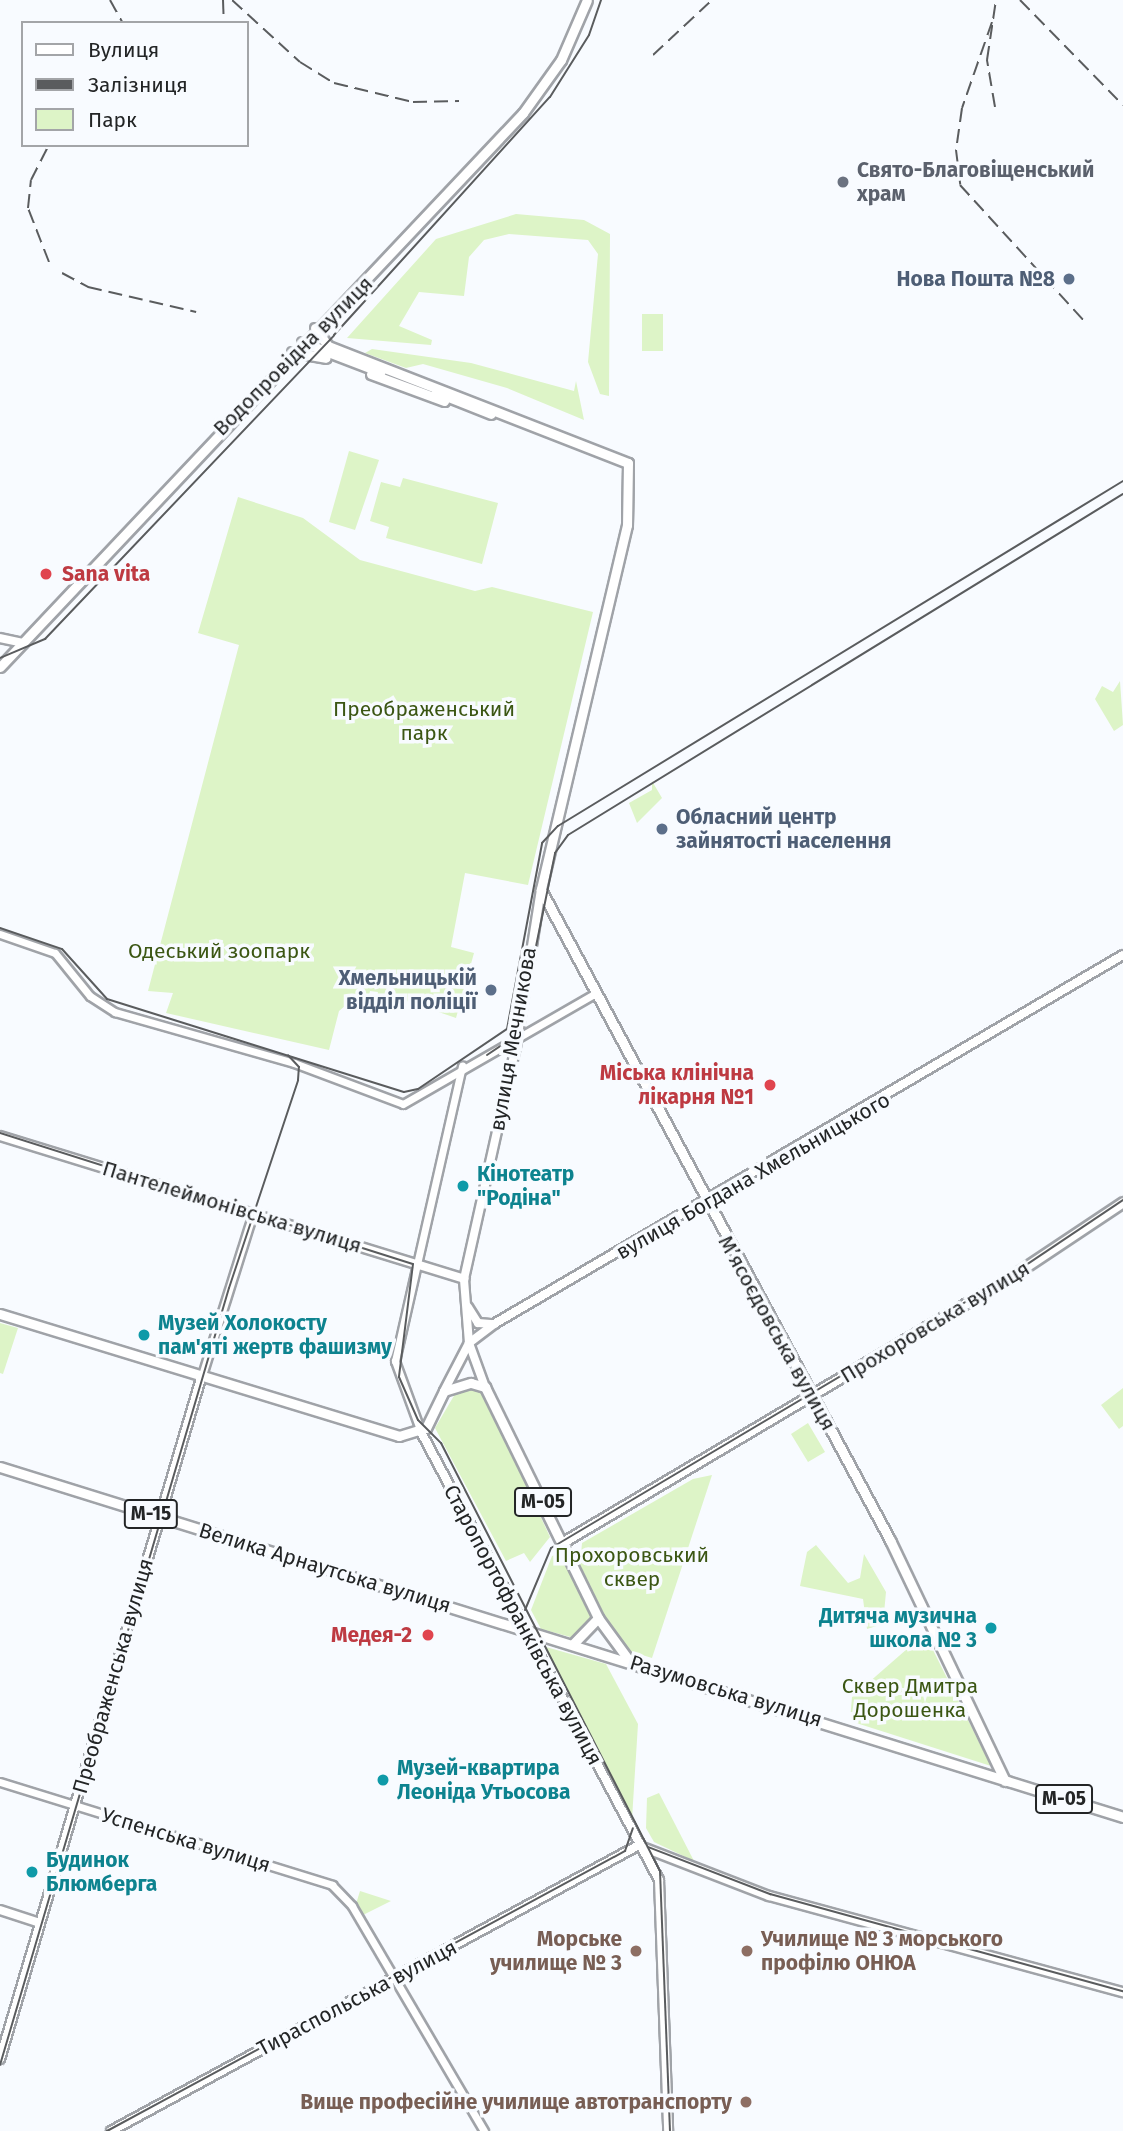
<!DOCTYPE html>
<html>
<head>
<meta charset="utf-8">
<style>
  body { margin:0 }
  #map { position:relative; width:1123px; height:2131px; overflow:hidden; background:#f8fbff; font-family:"Fira Sans",sans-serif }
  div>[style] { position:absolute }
  .green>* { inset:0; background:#ddf4c7 }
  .roads { filter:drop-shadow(2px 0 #a0a3a8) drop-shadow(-2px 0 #a0a3a8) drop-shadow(0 2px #a0a3a8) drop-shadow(0 -2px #a0a3a8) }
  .tertiary>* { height:7px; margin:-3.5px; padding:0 3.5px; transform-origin:3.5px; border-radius:3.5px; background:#fff }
  .secondary>* { height:8px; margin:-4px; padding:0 4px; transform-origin:4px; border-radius:4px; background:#fff }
  .primary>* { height:9px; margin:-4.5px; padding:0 4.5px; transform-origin:4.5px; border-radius:4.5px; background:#fff }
  .tram>* { height:2px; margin:-1px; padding:0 1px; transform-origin:1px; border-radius:1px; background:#5a5c5e }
  .rail>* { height:2px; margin-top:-1px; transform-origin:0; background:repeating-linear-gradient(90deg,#5a5c5e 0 14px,transparent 0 21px) }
  .dots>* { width:19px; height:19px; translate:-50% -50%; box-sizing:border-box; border:4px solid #f8fbff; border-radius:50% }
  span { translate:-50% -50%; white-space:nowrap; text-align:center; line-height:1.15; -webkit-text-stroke:7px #f8fbff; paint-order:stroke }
  .shield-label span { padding:2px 5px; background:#f8fbff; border:2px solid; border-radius:5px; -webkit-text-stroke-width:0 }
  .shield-label { font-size:19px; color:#232526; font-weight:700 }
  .worship-label { font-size:21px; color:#5b616d; font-weight:700 }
  .left { translate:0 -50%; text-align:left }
  .service-label { font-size:21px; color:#4e5e75; font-weight:700 }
  .right { translate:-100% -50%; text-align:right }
  .street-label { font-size:21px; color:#232526 }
  .health-label { font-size:21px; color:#be3a42; font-weight:700 }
  .park-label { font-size:21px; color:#3b5613 }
  .culture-label { font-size:21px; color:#0d838f; font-weight:700 }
  .education-label { font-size:21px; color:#785e54; font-weight:700 }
  .legend { position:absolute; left:21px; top:21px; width:228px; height:126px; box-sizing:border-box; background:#f8fbff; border:2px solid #a3a5a8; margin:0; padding:9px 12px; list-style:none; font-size:21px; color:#232526 }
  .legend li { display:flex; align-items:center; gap:14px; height:35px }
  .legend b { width:35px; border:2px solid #a3a5a8 }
</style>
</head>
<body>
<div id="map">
  <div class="green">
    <div style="clip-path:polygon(516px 214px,584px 220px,610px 234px,609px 396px,600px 394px,588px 362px,598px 254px,588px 240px,509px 234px,484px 240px,469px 257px,464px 296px,419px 292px,399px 326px,432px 340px,431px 345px,347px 338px,436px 239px)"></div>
    <div style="clip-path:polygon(642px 314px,663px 314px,663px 351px,642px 351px)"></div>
    <div style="clip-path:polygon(372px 349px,471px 363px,574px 391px,576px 381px,584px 420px,507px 388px,423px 364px,406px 368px,365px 353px)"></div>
    <div style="clip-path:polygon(349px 451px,379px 460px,355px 530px,329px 522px)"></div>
    <div style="clip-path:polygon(403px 478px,498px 503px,482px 564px,386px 538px,389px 527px,370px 521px,381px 482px,400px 487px)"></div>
    <div style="clip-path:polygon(238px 497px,303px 518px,360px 560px,475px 591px,492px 587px,593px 612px,528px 885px,465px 873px,451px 947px,474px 953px,456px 1018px,395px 997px,390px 1003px,376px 1000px,378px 992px,370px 991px,368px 999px,352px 1000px,339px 1011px,329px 1050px,166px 1013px,173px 993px,148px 991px,239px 645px,198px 633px)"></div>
    <div style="clip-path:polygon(1120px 681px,1123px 725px,1114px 731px,1095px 699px,1102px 686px,1113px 692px)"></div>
    <div style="clip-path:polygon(652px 781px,662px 798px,637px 823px,629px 803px,652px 790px)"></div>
    <div style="clip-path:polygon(0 1323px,18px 1328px,3px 1374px,0 1373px)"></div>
    <div style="clip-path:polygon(475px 1388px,482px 1391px,550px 1537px,530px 1562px,524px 1553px,506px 1561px,435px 1428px,455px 1394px)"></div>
    <div style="clip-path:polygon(1123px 1388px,1123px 1426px,1119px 1429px,1101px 1405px)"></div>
    <div style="clip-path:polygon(808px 1423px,825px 1452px,808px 1462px,791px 1434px)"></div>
    <div style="clip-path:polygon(712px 1475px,652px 1658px,629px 1651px,606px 1622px,580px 1566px,582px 1543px,693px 1479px)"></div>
    <div style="clip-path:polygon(816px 1545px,848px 1583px,860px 1578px,864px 1554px,886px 1592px,883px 1624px,867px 1629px,863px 1599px,800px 1586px,807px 1552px)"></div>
    <div style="clip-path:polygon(560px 1553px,592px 1618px,574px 1638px,541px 1629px,531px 1610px,552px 1556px)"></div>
    <div style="clip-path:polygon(915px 1642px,930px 1644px,991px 1766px,850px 1721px,852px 1697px)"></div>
    <div style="clip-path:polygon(546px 1647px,606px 1664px,638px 1724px,632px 1819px)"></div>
    <div style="clip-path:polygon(659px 1793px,694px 1861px,654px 1842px,646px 1828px,647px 1798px)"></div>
    <div style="clip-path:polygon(360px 1891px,391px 1901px,363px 1915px,356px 1904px)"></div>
  </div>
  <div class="roads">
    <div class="tertiary">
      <div style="left:0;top:934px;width:58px;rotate:19.1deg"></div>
      <div style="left:55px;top:953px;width:55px;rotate:50.9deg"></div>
      <div style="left:90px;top:996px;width:30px;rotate:33deg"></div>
      <div style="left:115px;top:1012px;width:186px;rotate:15.9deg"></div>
      <div style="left:294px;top:1063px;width:116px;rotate:20.6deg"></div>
      <div style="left:403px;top:1104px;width:220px;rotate:-29.9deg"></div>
      <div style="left:202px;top:1375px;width:170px;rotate:-72.5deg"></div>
      <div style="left:421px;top:1432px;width:76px;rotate:-110.1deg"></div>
      <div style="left:395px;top:1361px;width:303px;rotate:-77.2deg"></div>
      <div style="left:0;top:1782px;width:348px;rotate:17.2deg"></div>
      <div style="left:332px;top:1885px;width:29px;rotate:46deg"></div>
      <div style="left:352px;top:1906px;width:261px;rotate:59.6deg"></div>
    </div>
    <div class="secondary">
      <div style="left:0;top:638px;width:24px;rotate:12deg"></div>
      <div style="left:0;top:1136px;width:486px;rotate:17.1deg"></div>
      <div style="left:468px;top:1307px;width:19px;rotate:58deg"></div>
      <div style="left:478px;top:1323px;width:16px;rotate:4deg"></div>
      <div style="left:485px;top:1387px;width:47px;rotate:-110deg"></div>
      <div style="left:469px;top:1343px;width:64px;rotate:-94.5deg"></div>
      <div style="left:464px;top:1279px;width:238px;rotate:-77.4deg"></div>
      <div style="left:516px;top:1047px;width:159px;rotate:-81deg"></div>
      <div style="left:444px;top:1391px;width:54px;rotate:-62.5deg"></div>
      <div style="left:469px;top:1343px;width:31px;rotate:-37deg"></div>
      <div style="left:494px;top:1324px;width:729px;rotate:-30.4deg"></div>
      <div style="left:421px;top:1432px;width:507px;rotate:62.02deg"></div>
      <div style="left:659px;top:1880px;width:251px;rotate:87.9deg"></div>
      <div style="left:642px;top:1847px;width:136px;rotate:21.1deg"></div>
      <div style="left:769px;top:1896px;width:367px;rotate:15.2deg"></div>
      <div style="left:0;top:1910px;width:42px;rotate:18deg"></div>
      <div style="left:0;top:2059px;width:713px;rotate:-73.55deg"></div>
      <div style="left:111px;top:2131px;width:600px;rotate:-28.44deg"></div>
    </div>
    <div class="primary">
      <div style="left:315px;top:328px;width:22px;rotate:54deg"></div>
      <div style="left:328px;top:346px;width:322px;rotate:21.3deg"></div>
      <div style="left:628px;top:463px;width:62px;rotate:90.9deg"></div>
      <div style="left:627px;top:525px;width:375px;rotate:103.3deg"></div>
      <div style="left:541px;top:890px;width:738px;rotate:61.77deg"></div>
      <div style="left:890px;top:1540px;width:267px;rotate:64.5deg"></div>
      <div style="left:302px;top:342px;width:84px;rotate:21deg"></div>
      <div style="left:292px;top:352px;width:34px;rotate:10deg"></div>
      <div style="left:371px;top:374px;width:78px;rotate:20.3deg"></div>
      <div style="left:436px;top:392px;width:59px;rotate:21.8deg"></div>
      <div style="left:0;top:667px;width:762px;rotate:-46.65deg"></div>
      <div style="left:523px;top:113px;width:65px;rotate:-54.4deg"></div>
      <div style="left:561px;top:60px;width:65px;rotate:-66.6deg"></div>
      <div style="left:0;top:1314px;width:417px;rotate:17deg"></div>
      <div style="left:399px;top:1436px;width:28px;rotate:-17deg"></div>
      <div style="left:426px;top:1428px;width:41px;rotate:-64.1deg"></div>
      <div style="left:444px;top:1391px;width:28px;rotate:-17deg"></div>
      <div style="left:471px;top:1383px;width:15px;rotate:16deg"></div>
      <div style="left:485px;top:1387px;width:257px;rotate:63.9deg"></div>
      <div style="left:598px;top:1618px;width:51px;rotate:53.8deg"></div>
      <div style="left:0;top:1467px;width:1176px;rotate:17.31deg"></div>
      <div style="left:563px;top:1542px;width:522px;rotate:-30.64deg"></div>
      <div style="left:1012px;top:1276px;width:133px;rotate:-33.7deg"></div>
      <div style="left:573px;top:1644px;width:36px;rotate:-46deg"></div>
    </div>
  </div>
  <div class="tram">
    <div style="left:0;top:658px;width:49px;rotate:-22.9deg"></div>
    <div style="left:45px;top:639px;width:419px;rotate:-46.4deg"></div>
    <div style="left:334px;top:335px;width:321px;rotate:-47.8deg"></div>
    <div style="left:550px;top:97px;width:73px;rotate:-57.8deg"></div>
    <div style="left:589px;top:35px;width:37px;rotate:-71deg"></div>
    <div style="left:0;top:928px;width:65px;rotate:18.7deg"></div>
    <div style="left:62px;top:949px;width:67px;rotate:48deg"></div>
    <div style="left:107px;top:999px;width:311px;rotate:17.4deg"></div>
    <div style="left:404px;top:1092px;width:14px;rotate:-12deg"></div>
    <div style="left:418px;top:1089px;width:107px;rotate:-34deg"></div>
    <div style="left:507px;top:1029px;width:189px;rotate:-79.3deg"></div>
    <div style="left:542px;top:843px;width:23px;rotate:-47deg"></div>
    <div style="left:558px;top:826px;width:662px;rotate:-31.41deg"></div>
    <div style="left:487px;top:1055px;width:37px;rotate:-34deg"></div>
    <div style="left:518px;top:1034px;width:185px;rotate:-78.4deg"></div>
    <div style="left:555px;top:853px;width:22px;rotate:-54deg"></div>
    <div style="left:568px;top:835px;width:651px;rotate:-31.57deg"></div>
    <div style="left:0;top:1133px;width:433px;rotate:17.6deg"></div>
    <div style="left:413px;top:1264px;width:114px;rotate:97.1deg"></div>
    <div style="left:399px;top:1377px;width:47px;rotate:66.2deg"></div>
    <div style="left:418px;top:1420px;width:33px;rotate:45deg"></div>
    <div style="left:441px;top:1443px;width:481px;rotate:62.9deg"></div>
    <div style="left:660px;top:1871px;width:260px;rotate:87.8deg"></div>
    <div style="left:525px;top:1610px;width:67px;rotate:-67.2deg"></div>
    <div style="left:551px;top:1548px;width:535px;rotate:-30.69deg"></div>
    <div style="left:1011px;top:1275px;width:135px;rotate:-33.8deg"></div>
    <div style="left:648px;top:1847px;width:131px;rotate:21.1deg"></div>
    <div style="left:770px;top:1894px;width:366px;rotate:15.4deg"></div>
    <div style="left:0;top:2065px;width:810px;rotate:-73.58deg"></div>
    <div style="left:229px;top:1288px;width:219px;rotate:-71.6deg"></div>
    <div style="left:298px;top:1080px;width:13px;rotate:-86deg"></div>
    <div style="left:299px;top:1067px;width:16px;rotate:-133deg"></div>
    <div style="left:107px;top:2131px;width:589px;rotate:-28.39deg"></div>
    <div style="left:625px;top:1851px;width:24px;rotate:-71deg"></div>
  </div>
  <div class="rail">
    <div style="left:110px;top:0;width:26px;rotate:61deg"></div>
    <div style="left:223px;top:0;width:23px;rotate:88deg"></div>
    <div style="left:232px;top:0;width:92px;rotate:42.4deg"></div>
    <div style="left:300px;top:62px;width:40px;rotate:32deg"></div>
    <div style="left:334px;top:83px;width:81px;rotate:13.5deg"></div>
    <div style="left:413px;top:102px;width:46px;rotate:-1.2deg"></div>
    <div style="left:1020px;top:0;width:147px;rotate:45.6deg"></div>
    <div style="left:992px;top:22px;width:91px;rotate:109.2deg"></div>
    <div style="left:962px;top:108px;width:42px;rotate:98.1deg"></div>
    <div style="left:956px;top:150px;width:35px;rotate:83deg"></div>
    <div style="left:960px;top:185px;width:187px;rotate:47.6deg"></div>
    <div style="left:653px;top:55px;width:81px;rotate:-43deg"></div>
    <div style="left:995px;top:107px;width:48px;rotate:-99.7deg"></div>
    <div style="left:987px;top:60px;width:61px;rotate:-81.5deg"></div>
    <div style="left:49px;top:262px;width:58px;rotate:-111.3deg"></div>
    <div style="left:28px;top:208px;width:28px;rotate:-84deg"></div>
    <div style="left:31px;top:180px;width:39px;rotate:-63deg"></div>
    <div style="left:62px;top:273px;width:30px;rotate:28deg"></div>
    <div style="left:88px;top:287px;width:111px;rotate:13deg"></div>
  </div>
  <div class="dots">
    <div style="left:843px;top:182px;background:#6b7280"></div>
    <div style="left:1069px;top:279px;background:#5c6f8a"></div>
    <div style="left:46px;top:574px;background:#e0444e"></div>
    <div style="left:662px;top:829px;background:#5c6f8a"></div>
    <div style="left:491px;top:990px;background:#5c6f8a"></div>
    <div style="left:770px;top:1085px;background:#e0444e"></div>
    <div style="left:463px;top:1186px;background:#0f9aa8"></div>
    <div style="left:144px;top:1335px;background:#0f9aa8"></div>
    <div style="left:991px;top:1628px;background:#0f9aa8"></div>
    <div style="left:428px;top:1635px;background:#e0444e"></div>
    <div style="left:383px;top:1780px;background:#0f9aa8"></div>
    <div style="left:32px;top:1872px;background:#0f9aa8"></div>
    <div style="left:636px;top:1951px;background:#8d6e63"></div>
    <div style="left:747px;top:1951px;background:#8d6e63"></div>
    <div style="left:746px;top:2102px;background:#8d6e63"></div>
  </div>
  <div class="shield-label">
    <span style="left:543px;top:1502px">М-05</span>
    <span style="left:151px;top:1514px">М-15</span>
    <span style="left:1064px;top:1799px">М-05</span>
  </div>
  <div class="worship-label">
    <span class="left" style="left:857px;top:182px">Свято-Благовіщенський<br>храм</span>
  </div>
  <div class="service-label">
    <span class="right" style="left:1055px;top:279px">Нова Пошта №8</span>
    <span class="left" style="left:676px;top:829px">Обласний центр<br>зайнятості населення</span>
    <span class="right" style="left:477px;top:990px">Хмельницькій<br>відділ поліції</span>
  </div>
  <div class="street-label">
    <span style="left:293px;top:356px;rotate:-45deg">Водопровідна вулиця</span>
    <span style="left:513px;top:1039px;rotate:-80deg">вулиця Мечникова</span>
    <span style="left:753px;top:1176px;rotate:-30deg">вулиця Богдана Хмельницького</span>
    <span style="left:232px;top:1207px;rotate:17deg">Пантелеймонівська вулиця</span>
    <span style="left:935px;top:1322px;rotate:-31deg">Прохоровська вулиця</span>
    <span style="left:777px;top:1333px;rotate:61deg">Мʼясоєдовська вулиця</span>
    <span style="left:325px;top:1568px;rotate:17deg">Велика Арнаутська вулиця</span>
    <span style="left:523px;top:1625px;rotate:62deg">Старопортофранківська вулиця</span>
    <span style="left:113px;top:1676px;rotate:-74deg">Преображенська вулиця</span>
    <span style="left:726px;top:1691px;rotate:17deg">Разумовська вулиця</span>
    <span style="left:186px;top:1840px;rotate:17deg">Успенська вулиця</span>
    <span style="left:357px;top:1998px;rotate:-28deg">Тираспольська вулиця</span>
  </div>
  <div class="health-label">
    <span class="left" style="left:62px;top:574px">Sana vita</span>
    <span class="right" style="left:754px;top:1085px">Міська клінічна<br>лікарня №1</span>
    <span class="right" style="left:412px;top:1635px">Медея-2</span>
  </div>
  <div class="park-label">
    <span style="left:424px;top:721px">Преображенський<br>парк</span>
    <span style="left:219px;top:951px">Одеський зоопарк</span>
    <span style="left:632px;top:1567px">Прохоровський<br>сквер</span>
    <span style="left:910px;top:1698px">Сквер Дмитра<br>Дорошенка</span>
  </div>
  <div class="culture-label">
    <span class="left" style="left:477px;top:1186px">Кінотеатр<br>"Родіна"</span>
    <span class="left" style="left:158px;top:1335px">Музей Холокосту<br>пам'яті жертв фашизму</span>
    <span class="right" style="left:977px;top:1628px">Дитяча музична<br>школа № 3</span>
    <span class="left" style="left:397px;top:1780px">Музей-квартира<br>Леоніда Утьосова</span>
    <span class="left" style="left:46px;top:1872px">Будинок<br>Блюмберга</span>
  </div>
  <div class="education-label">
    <span class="right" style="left:622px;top:1951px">Морське<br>училище № 3</span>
    <span class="left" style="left:761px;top:1951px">Училище № 3 морського<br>профілю ОНЮА</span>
    <span class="right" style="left:732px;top:2102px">Вище професійне училище автотранспорту</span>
  </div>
  <ul class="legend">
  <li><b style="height:9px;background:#fff"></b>Вулиця</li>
  <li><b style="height:9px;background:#5a5c5e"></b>Залізниця</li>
  <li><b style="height:19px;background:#ddf4c7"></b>Парк</li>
  </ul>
</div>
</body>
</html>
